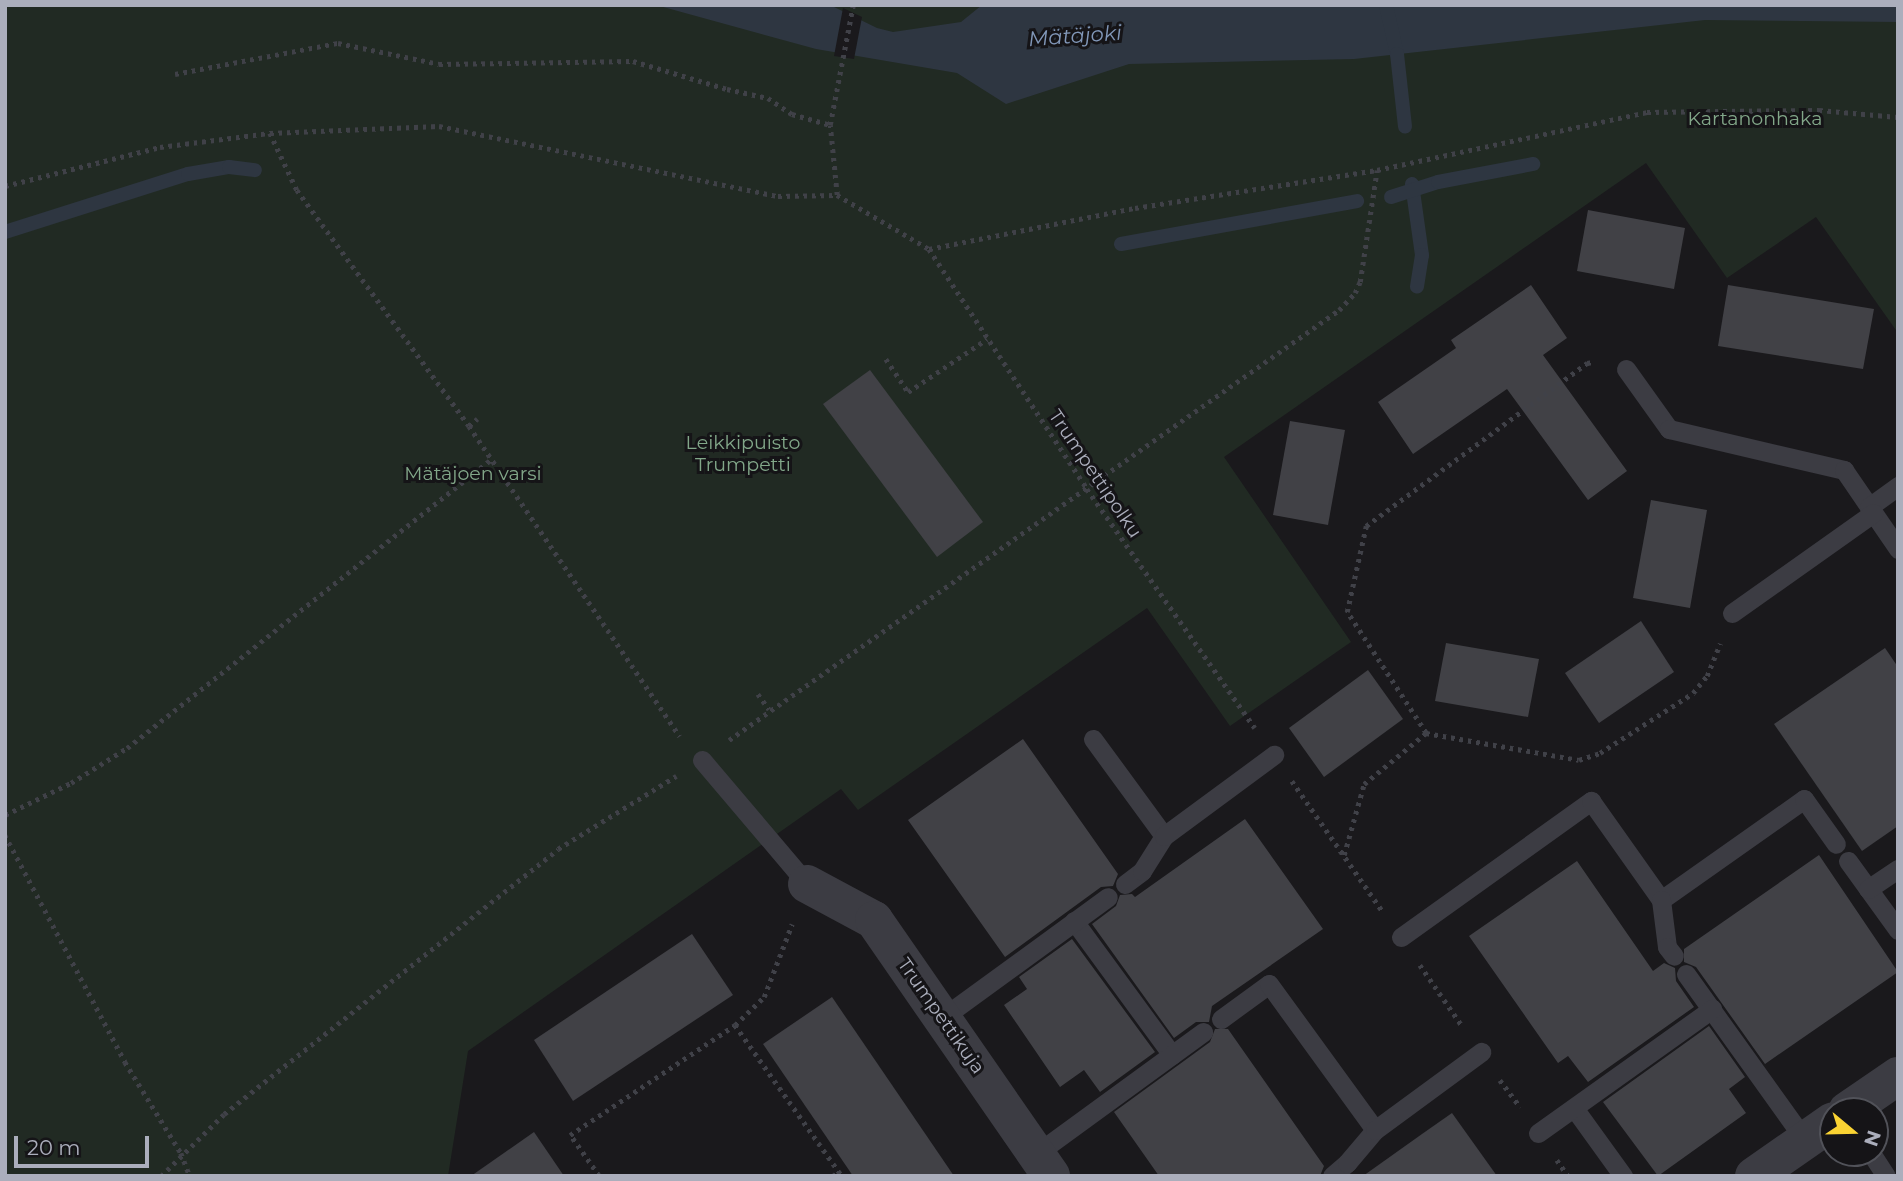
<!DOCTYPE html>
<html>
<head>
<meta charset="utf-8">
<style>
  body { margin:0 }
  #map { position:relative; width:1903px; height:1181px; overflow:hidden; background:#1a191c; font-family:Montserrat,sans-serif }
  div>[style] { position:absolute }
  .green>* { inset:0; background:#212a23 }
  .water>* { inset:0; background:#2e3641 }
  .pier>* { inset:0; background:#1a191c }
  .stream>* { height:14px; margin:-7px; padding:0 7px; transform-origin:7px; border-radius:7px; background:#2e3641 }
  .building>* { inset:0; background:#414146 }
  .path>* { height:4.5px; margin-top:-2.25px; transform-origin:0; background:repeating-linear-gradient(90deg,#404148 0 3.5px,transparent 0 8.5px) }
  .lane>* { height:19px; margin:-9.5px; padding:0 9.5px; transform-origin:9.5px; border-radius:9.5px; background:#3c3c43 }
  .street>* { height:38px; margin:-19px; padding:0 19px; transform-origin:19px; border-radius:19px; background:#3c3c43 }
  span { translate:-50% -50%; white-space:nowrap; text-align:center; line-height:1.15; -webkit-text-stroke:6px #151417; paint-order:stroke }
  .park-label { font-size:19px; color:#82a789 }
  .street-label { font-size:19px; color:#abaebc }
  .water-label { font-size:21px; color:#8197b8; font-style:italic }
  .frame { position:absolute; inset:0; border:7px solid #abaebc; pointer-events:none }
  .north { position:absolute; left:1819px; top:1097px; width:70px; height:70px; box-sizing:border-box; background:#151417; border:2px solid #515259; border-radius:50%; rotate:109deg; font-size:19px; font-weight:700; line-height:28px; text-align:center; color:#abaebc }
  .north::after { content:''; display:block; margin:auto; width:24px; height:32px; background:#fad333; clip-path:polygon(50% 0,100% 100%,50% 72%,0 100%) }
  .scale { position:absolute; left:14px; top:1136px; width:135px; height:32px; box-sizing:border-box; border:4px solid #abaebc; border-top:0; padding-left:9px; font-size:21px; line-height:24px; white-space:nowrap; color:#abaebc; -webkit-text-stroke:5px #151417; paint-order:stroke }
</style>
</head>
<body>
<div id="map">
  <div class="green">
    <div style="clip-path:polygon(5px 5px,1898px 5px,1898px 333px,1816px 217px,1727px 278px,1646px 163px,1224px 457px,1351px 642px,1230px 726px,1147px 608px,858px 810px,841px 789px,468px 1051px,448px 1176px,5px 1176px)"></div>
  </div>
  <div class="water">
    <div style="clip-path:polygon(656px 5px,830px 5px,877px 28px,893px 32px,961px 22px,982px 5px,1898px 5px,1898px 22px,1705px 20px,1354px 59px,1129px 64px,1006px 104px,957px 73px,816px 49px)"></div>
  </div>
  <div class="pier">
    <div style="clip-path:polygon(843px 8px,862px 17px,854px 59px,834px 56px)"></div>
  </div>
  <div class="stream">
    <div style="left:1386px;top:5px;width:50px;rotate:77.3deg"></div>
    <div style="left:1397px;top:54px;width:73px;rotate:83.7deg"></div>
    <div style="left:1412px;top:184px;width:72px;rotate:82deg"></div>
    <div style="left:1422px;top:255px;width:32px;rotate:99deg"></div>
    <div style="left:1391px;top:197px;width:49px;rotate:-17.7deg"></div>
    <div style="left:1438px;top:182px;width:97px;rotate:-10.7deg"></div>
    <div style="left:5px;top:232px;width:192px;rotate:-17.6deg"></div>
    <div style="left:188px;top:174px;width:42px;rotate:-9.7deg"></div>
    <div style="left:229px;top:167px;width:26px;rotate:7deg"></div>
    <div style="left:1121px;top:244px;width:240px;rotate:-10.3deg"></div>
  </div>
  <div class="building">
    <div style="clip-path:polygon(1588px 210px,1685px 228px,1674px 289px,1577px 271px)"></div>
    <div style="clip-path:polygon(1531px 285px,1567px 338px,1543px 355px,1627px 471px,1588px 500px,1507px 389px,1413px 454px,1378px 402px,1456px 348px,1451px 340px)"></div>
    <div style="clip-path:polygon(1728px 285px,1874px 309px,1863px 369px,1718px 346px)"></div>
    <div style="clip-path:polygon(870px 370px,983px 522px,937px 557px,823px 404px)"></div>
    <div style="clip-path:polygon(1290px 421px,1345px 430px,1328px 525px,1273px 515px)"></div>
    <div style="clip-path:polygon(1651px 500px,1707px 510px,1690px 608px,1633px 598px)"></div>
    <div style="clip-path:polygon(1641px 621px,1674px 672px,1599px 723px,1565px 673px)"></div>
    <div style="clip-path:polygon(1446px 643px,1539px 659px,1528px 717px,1435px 701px)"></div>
    <div style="clip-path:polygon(1885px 648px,1898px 667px,1898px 826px,1862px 851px,1774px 724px)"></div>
    <div style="clip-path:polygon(1368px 670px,1403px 719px,1324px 777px,1289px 728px)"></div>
    <div style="clip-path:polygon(1023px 739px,1118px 874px,1113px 886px,1101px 887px,1005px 957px,908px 820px)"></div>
    <div style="clip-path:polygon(1245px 819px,1323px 929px,1212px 1006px,1209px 1022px,1196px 1022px,1174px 1038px,1092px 924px,1116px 906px,1120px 895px,1132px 894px,1135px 897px)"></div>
    <div style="clip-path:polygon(1819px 855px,1898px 972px,1765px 1064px,1696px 967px,1684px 962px,1684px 949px)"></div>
    <div style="clip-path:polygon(1577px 861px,1653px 971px,1664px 963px,1675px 968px,1676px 981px,1694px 1007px,1588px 1082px,1568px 1056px,1558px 1063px,1469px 936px)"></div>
    <div style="clip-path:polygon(692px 934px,733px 995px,573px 1101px,534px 1040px)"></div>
    <div style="clip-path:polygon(1072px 939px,1155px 1052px,1100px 1092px,1084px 1070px,1060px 1087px,1004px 1005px,1027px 989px,1019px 977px)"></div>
    <div style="clip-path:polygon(832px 997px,954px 1176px,853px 1176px,763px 1044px)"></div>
    <div style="clip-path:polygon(1709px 1026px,1745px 1077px,1729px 1089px,1746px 1113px,1658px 1176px,1603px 1102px)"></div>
    <div style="clip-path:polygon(1215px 1029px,1228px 1029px,1324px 1166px,1320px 1176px,1159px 1176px,1114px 1112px,1210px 1042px)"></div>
    <div style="clip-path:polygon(1452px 1113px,1497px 1176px,1363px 1176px,1422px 1134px)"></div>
    <div style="clip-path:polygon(534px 1132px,564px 1176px,471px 1176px)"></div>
  </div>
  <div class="path">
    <div style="left:175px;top:74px;width:166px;rotate:-10.8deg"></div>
    <div style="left:338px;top:43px;width:103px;rotate:11.7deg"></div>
    <div style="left:439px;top:64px;width:194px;rotate:-0.9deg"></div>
    <div style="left:633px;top:61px;width:98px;rotate:16.6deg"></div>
    <div style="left:727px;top:89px;width:42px;rotate:12.4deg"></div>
    <div style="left:768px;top:98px;width:29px;rotate:34deg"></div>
    <div style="left:792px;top:114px;width:40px;rotate:16deg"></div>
    <div style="left:270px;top:133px;width:63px;rotate:64.7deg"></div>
    <div style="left:297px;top:190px;width:292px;rotate:53.9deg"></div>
    <div style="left:469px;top:426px;width:375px;rotate:55.8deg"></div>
    <div style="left:5px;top:186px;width:160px;rotate:-14.1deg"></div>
    <div style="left:160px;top:147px;width:111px;rotate:-7.3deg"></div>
    <div style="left:270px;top:133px;width:169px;rotate:-2.4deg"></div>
    <div style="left:439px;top:126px;width:346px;rotate:11.7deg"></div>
    <div style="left:778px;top:196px;width:59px;rotate:-1deg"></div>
    <div style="left:837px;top:195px;width:107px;rotate:30.4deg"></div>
    <div style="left:929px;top:249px;width:210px;rotate:-11.3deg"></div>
    <div style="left:1135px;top:208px;width:245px;rotate:-8.9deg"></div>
    <div style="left:1377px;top:170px;width:276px;rotate:-12.1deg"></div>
    <div style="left:1647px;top:112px;width:172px;rotate:-0.7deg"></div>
    <div style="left:1819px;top:110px;width:79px;rotate:5.1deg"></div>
    <div style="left:837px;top:195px;width:70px;rotate:-95.7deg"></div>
    <div style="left:830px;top:125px;width:122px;rotate:-79.1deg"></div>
    <div style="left:929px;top:249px;width:287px;rotate:56.6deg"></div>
    <div style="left:1087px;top:489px;width:292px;rotate:54.9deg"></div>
    <div style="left:886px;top:359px;width:40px;rotate:56deg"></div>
    <div style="left:908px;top:392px;width:95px;rotate:-33.9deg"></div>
    <div style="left:469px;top:426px;width:11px;rotate:-41deg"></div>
    <div style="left:758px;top:694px;width:19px;rotate:54deg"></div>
    <div style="left:1426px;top:733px;width:145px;rotate:-123.1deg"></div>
    <div style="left:1347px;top:612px;width:88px;rotate:-77.5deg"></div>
    <div style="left:1366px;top:526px;width:275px;rotate:-36.4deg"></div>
    <div style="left:1587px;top:363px;width:6px;rotate:-9deg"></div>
    <div style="left:729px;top:740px;width:746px;rotate:-35.18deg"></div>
    <div style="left:1339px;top:310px;width:23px;rotate:-47deg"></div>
    <div style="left:1355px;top:293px;width:12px;rotate:-66deg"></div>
    <div style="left:1360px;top:282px;width:113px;rotate:-81.4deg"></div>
    <div style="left:1292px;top:781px;width:160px;rotate:55.2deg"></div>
    <div style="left:5px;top:815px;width:73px;rotate:-25.9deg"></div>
    <div style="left:71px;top:783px;width:66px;rotate:-32deg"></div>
    <div style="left:127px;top:748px;width:464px;rotate:-38.4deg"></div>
    <div style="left:5px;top:835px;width:257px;rotate:62.1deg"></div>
    <div style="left:125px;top:1062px;width:107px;rotate:58.4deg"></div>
    <div style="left:181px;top:1153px;width:25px;rotate:69deg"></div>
    <div style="left:1344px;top:855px;width:74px;rotate:-74.3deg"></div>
    <div style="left:1364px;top:784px;width:80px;rotate:-39.4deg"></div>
    <div style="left:1426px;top:733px;width:155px;rotate:10deg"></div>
    <div style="left:1579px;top:760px;width:22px;rotate:-18deg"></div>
    <div style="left:1600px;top:753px;width:111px;rotate:-32.8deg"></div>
    <div style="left:1693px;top:693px;width:22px;rotate:-51deg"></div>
    <div style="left:1707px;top:676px;width:35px;rotate:-68deg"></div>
    <div style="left:1420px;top:965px;width:75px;rotate:55.3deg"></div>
    <div style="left:735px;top:1025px;width:185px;rotate:54.7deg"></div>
    <div style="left:1500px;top:1080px;width:34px;rotate:53deg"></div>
    <div style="left:1557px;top:1160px;width:19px;rotate:55deg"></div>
    <div style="left:161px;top:1176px;width:88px;rotate:-44.5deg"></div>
    <div style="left:224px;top:1114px;width:426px;rotate:-38.4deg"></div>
    <div style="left:558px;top:849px;width:139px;rotate:-31.7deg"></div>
    <div style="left:599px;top:1176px;width:50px;rotate:-125.3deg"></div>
    <div style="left:570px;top:1135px;width:198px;rotate:-33.7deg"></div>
    <div style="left:735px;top:1025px;width:40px;rotate:-44deg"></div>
    <div style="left:764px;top:997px;width:78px;rotate:-69deg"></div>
    <div style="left:833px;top:1176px;width:8px;rotate:-40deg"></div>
  </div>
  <div class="lane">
    <div style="left:1626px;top:369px;width:74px;rotate:54.4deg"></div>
    <div style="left:1669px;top:429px;width:180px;rotate:13.2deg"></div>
    <div style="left:1844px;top:470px;width:96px;rotate:55.6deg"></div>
    <div style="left:1869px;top:507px;width:36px;rotate:-36deg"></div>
    <div style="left:1732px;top:613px;width:173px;rotate:-35.3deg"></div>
    <div style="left:1093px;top:739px;width:120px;rotate:53.8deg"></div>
    <div style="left:702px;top:760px;width:162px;rotate:49.7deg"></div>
    <div style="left:1848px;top:861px;width:85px;rotate:54.1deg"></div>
    <div style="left:1125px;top:884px;width:21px;rotate:-37deg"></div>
    <div style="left:1142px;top:871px;width:41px;rotate:-57.8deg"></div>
    <div style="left:1164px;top:836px;width:137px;rotate:-36.4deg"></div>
    <div style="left:1868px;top:889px;width:36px;rotate:-34deg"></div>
    <div style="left:1661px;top:900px;width:175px;rotate:-35.2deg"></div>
    <div style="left:1804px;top:799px;width:55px;rotate:54.6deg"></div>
    <div style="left:1074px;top:921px;width:166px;rotate:53.8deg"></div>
    <div style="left:1401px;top:937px;width:234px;rotate:-35.6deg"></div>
    <div style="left:1591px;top:801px;width:121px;rotate:54.7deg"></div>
    <div style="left:1661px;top:900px;width:47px;rotate:82.7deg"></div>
    <div style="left:1667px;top:947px;width:11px;rotate:52deg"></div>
    <div style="left:1686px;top:974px;width:204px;rotate:54.4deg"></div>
    <div style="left:942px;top:1018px;width:205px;rotate:-36.1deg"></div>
    <div style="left:1221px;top:1019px;width:59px;rotate:-36.1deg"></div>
    <div style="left:1269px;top:984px;width:180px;rotate:54deg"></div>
    <div style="left:1574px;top:1108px;width:84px;rotate:54.2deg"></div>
    <div style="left:1538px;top:1133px;width:214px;rotate:-35.5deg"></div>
    <div style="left:1871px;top:1153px;width:27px;rotate:57deg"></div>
    <div style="left:1036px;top:1154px;width:207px;rotate:-36.1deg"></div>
    <div style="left:1332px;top:1176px;width:20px;rotate:-41deg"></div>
    <div style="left:1347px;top:1163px;width:43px;rotate:-49.7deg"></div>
    <div style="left:1375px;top:1130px;width:132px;rotate:-36.3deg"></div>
  </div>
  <div class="street">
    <div style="left:807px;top:884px;width:76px;rotate:28.2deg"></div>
    <div style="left:874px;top:920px;width:311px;rotate:55.3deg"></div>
    <div style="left:1847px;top:1111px;width:62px;rotate:-34.5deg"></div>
    <div style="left:1754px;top:1176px;width:96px;rotate:-34.8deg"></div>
  </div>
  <div class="park-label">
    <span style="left:1755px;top:119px">Kartanonhaka</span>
    <span style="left:743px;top:454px">Leikkipuisto<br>Trumpetti</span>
    <span style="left:473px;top:474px">Mätäjoen varsi</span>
  </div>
  <div class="street-label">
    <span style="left:1095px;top:474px;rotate:56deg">Trumpettipolku</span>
    <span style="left:941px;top:1016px;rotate:55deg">Trumpettikuja</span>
  </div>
  <div class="water-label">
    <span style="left:1075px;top:36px;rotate:-4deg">Mätäjoki</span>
  </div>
  <div class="frame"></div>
  <div class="north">N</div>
  <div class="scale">20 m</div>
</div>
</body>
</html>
